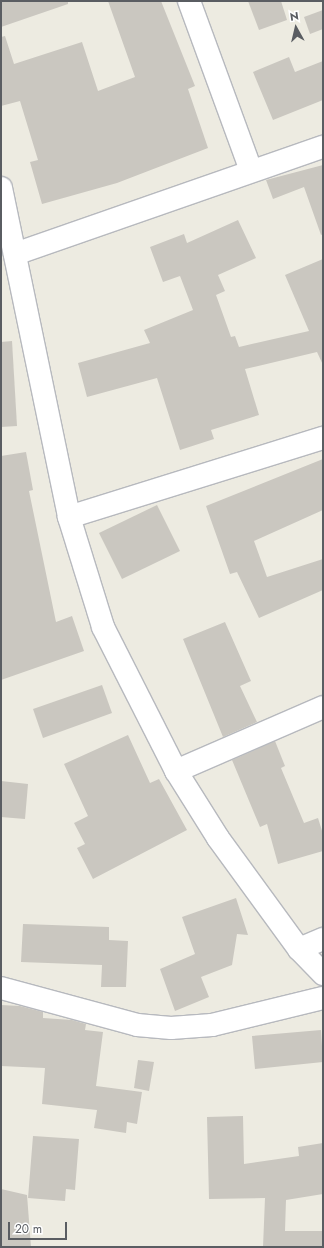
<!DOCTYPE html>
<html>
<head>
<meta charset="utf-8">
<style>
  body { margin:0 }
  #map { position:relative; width:324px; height:1248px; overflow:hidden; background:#edebe1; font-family:Jost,sans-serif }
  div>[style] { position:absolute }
  .building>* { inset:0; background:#cac7c0 }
  .roads { filter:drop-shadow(1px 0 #b7b9be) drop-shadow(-1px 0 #b7b9be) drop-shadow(0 1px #b7b9be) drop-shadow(0 -1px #b7b9be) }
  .street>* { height:22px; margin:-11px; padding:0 11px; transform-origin:11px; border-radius:11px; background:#fff }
  .secondary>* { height:22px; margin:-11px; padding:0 11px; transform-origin:11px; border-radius:11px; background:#fff }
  span { translate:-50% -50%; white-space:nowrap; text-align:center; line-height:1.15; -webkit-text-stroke:3px #fff; paint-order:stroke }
  .frame { position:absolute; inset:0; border:2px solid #5a5d62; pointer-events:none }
  .north { position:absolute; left:276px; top:8px; width:40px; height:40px; -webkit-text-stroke:3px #fff; paint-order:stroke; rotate:352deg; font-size:11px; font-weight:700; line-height:16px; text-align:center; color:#5a5d62 }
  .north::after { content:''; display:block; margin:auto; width:14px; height:18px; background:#5a5d62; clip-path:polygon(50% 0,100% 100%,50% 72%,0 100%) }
  .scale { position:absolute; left:8px; top:1222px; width:59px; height:18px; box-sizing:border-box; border:2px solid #5a5d62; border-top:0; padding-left:5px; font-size:12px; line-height:14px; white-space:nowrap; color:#5a5d62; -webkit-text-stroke:3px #fff; paint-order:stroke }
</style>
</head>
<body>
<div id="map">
  <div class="building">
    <div style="clip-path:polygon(1px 1px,68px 1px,68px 4px,1px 27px)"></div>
    <div style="clip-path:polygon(108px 1px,161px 1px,195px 86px,188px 89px,208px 148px,117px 183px,42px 204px,30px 162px,38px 160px,20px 101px,1px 106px,1px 37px,5px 36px,14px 64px,82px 42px,98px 91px,135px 77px)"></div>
    <div style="clip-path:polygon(248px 1px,281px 1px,287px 20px,259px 30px)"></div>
    <div style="clip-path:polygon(323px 10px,323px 29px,310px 34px,304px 17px)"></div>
    <div style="clip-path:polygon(289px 57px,295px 72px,323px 61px,323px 100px,273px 120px,253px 72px)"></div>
    <div style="clip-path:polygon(323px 165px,323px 234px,321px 235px,304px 187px,273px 199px,266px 180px)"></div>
    <div style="clip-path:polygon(238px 220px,256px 258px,218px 275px,225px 291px,216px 295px,231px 337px,235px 336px,239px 347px,309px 331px,285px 275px,323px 259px,323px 365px,317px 352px,245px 369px,259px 415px,211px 430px,214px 439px,180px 450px,157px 378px,87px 397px,78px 363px,150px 343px,144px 330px,193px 310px,180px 276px,163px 282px,150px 247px,184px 234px,187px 243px)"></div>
    <div style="clip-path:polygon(12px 341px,17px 426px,1px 427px,1px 342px)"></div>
    <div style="clip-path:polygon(26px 452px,33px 490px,29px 491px,56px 622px,72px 616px,84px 651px,1px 680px,1px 456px)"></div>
    <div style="clip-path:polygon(323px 459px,323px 510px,254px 541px,267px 577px,323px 559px,323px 590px,259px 618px,237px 572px,230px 574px,206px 506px)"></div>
    <div style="clip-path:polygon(157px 505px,180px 551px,122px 579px,99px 533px)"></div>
    <div style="clip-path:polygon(225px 622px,251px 681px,240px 686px,257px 722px,223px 737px,183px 639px)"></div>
    <div style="clip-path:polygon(102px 685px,112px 713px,43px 738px,33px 709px)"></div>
    <div style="clip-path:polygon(128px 735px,150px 783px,159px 779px,187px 830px,93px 879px,77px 848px,85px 844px,74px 823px,88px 816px,64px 764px)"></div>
    <div style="clip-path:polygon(275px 741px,285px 766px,281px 768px,304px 823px,318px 818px,323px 834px,323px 851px,278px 864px,267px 824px,260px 827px,232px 760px)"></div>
    <div style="clip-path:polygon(1px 781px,28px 784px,25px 819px,1px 817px)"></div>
    <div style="clip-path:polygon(236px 898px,248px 935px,237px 934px,232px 965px,201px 977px,209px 997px,175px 1011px,160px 969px,195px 954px,182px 917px)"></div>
    <div style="clip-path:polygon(23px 924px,109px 927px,109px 940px,128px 941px,126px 987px,101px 987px,102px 965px,21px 962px)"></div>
    <div style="clip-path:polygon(1px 1005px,20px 1006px,43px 1012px,43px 1018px,72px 1020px,86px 1024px,85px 1030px,103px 1032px,96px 1086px,142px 1092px,137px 1124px,127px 1122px,126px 1133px,94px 1128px,97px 1110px,42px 1104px,45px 1068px,1px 1066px)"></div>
    <div style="clip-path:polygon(321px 1030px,323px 1062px,255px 1069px,252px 1036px)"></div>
    <div style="clip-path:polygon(138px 1060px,154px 1062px,149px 1091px,134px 1088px)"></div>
    <div style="clip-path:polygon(243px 1116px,244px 1164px,299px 1156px,298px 1147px,323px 1143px,323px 1194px,286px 1200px,285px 1231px,323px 1231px,323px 1247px,263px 1247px,265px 1198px,209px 1199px,207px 1117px)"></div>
    <div style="clip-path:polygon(33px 1136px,79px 1139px,75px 1190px,66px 1189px,65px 1201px,28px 1198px)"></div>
    <div style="clip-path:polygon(1px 1189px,27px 1195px,31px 1247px,1px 1247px)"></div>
  </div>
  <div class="roads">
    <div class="street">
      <div style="left:189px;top:1px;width:180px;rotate:69.9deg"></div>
      <div style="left:15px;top:254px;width:326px;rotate:-19.2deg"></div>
      <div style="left:69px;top:517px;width:266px;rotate:-17.3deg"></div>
      <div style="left:176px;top:771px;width:160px;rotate:-23.5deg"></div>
      <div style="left:299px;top:949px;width:26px;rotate:-23deg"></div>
      <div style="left:1px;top:988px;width:141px;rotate:15.2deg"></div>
      <div style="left:137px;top:1025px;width:34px;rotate:5deg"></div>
      <div style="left:171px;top:1028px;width:41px;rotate:-4.2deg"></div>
      <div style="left:212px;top:1025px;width:114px;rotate:-13.7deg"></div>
    </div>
    <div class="secondary">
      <div style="left:1px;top:188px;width:336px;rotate:78.3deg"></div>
      <div style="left:69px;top:517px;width:115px;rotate:72.8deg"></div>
      <div style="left:103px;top:627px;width:161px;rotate:63.1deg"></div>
      <div style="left:176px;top:771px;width:79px;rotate:57.9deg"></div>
      <div style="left:218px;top:838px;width:137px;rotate:53.9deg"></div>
      <div style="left:299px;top:949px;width:35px;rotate:46deg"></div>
    </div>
  </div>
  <div class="frame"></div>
  <div class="north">N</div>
  <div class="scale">20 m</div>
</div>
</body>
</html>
